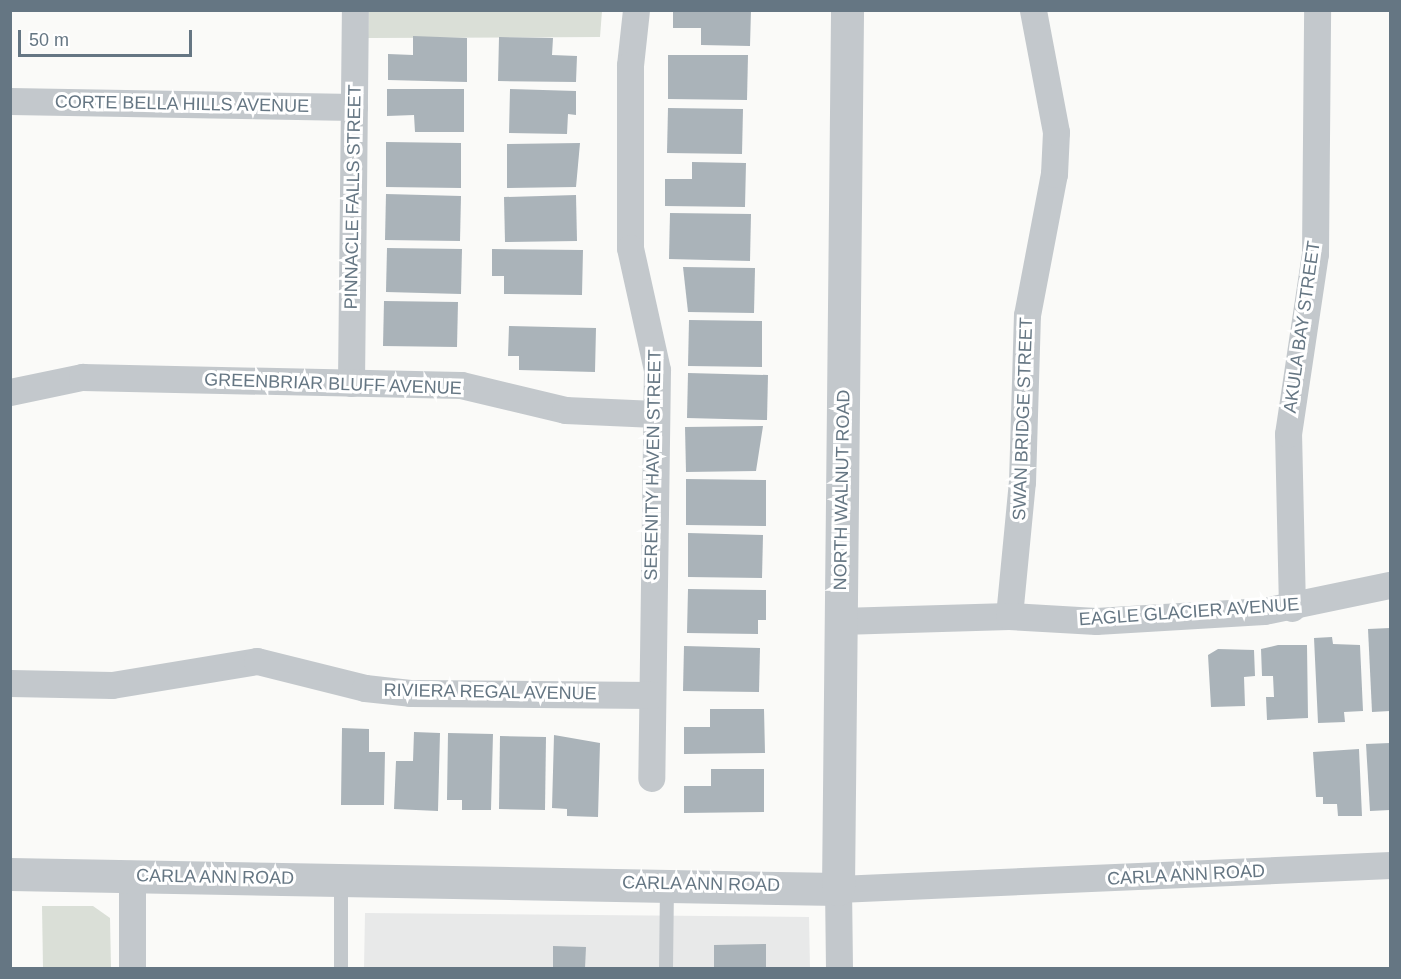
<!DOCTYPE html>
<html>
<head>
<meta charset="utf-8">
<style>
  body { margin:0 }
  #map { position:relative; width:1401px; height:979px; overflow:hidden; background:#fafaf8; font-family:Helvetica,sans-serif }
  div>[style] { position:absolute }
  .built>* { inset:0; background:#e8e9e9 }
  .green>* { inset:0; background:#dadfd7 }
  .building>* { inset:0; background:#aab3b9 }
  .service>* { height:14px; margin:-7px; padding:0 7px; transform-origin:7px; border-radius:7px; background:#c3c8cc }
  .minor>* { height:27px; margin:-13.5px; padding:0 13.5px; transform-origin:13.5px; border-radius:13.5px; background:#c3c8cc }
  .tertiary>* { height:33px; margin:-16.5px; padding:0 16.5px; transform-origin:16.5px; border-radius:16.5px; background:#c3c8cc }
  span { translate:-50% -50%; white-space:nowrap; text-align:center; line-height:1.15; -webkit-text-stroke:6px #fff; paint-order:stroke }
  .street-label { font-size:18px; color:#657683 }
  .frame { position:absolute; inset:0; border:12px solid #657683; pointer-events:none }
  .scale { position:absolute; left:18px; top:30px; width:174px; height:27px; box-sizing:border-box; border:3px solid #657683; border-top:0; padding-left:8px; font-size:18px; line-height:21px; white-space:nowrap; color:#657683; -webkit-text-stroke:4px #fff; paint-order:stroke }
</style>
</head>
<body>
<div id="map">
  <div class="built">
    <div style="clip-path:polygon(365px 913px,809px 917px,810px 968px,364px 968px)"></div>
  </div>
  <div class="green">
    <div style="clip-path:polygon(369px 11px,602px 11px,600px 37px,368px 38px)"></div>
    <div style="clip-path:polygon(42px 906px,93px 906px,110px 918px,111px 968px,43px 968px)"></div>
  </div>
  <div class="building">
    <div style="clip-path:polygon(673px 10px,751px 10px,750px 46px,701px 45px,701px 28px,673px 28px)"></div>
    <div style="clip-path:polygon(413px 36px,467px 38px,467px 82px,388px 80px,388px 54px,413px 55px)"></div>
    <div style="clip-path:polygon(499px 37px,553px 38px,552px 55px,577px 56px,576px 82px,498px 81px)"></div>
    <div style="clip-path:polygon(668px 55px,748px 55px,747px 100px,668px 99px)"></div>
    <div style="clip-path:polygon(387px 89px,464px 89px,464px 132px,415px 132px,414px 115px,387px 116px)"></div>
    <div style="clip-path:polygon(510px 89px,576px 91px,576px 115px,568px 114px,567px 134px,509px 133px)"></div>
    <div style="clip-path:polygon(668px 108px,743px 109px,742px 154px,667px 153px)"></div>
    <div style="clip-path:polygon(386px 142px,461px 143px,461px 188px,386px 187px)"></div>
    <div style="clip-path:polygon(580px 143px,576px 187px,507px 188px,507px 144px)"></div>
    <div style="clip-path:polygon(692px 162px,746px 163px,745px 207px,665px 206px,665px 179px,692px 179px)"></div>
    <div style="clip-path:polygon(386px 194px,461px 196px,460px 241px,385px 240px)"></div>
    <div style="clip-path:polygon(576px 195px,577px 241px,505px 242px,504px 197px)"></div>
    <div style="clip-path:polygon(670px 213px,751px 214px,750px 261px,669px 259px)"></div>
    <div style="clip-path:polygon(387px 248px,462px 249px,461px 294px,386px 292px)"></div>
    <div style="clip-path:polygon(492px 249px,583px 250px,582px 295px,504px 294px,504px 276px,492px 276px)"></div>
    <div style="clip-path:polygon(683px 267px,755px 268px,754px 313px,688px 312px)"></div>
    <div style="clip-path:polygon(384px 301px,458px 302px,457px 347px,383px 346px)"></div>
    <div style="clip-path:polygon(689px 320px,762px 321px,762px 367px,688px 366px)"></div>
    <div style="clip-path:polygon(509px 326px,596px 328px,595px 372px,519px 370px,519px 356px,508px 356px)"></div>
    <div style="clip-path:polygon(688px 373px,768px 375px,767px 420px,687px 418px)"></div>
    <div style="clip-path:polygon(763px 426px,756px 471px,686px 472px,685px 427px)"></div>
    <div style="clip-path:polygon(686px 479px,766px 480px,766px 526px,686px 525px)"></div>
    <div style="clip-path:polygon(688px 533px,763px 535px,762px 578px,688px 577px)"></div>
    <div style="clip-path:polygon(688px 589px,766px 590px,766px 620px,758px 620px,758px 634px,687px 633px)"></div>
    <div style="clip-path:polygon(1390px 628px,1390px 711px,1372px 712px,1368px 629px)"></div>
    <div style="clip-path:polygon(1332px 637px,1333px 644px,1360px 645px,1363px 711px,1344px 712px,1345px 722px,1318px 723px,1314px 638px)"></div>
    <div style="clip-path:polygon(1278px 645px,1307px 645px,1308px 718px,1267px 720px,1266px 697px,1274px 697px,1273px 676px,1262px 676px,1261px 649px)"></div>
    <div style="clip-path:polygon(684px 646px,760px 648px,759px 692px,683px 691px)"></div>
    <div style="clip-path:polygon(1218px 649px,1254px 650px,1255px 676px,1244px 677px,1245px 706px,1211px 707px,1208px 655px)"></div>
    <div style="clip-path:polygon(710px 709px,764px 709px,765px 753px,684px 754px,684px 727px,710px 727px)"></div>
    <div style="clip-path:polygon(342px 728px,369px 729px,369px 752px,385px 752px,384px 805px,341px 805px)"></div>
    <div style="clip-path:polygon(414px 732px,440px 733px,438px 811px,394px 809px,396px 761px,413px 761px)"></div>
    <div style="clip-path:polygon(448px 733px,493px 734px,491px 810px,462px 810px,462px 800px,447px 800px)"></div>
    <div style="clip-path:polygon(554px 735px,600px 743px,598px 817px,567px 816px,567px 809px,552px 808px)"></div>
    <div style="clip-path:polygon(500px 736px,546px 737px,545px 810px,499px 809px)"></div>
    <div style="clip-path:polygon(1390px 743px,1390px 810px,1370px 811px,1366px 744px)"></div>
    <div style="clip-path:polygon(1359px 749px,1362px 816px,1338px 816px,1337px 804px,1323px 804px,1323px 797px,1316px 797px,1313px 752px)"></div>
    <div style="clip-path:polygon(711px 769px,764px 769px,764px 812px,684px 813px,684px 786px,711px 786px)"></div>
    <div style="clip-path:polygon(766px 944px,766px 968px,714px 968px,714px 945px)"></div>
    <div style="clip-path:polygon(553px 946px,586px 947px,585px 968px,553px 968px)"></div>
  </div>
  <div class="service">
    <div style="left:341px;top:968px;width:87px;rotate:-90deg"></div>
    <div style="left:666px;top:968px;width:83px;rotate:-89.3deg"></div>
  </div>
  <div class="minor">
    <div style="left:636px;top:10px;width:55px;rotate:96.2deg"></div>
    <div style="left:630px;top:65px;width:183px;rotate:90deg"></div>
    <div style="left:630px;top:248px;width:125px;rotate:77.5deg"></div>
    <div style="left:657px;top:370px;width:408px;rotate:90.8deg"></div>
    <div style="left:10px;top:101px;width:344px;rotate:1deg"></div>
    <div style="left:351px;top:383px;width:373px;rotate:-89.4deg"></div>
    <div style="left:10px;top:392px;width:74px;rotate:-11.8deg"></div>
    <div style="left:82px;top:377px;width:379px;rotate:1.2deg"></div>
    <div style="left:461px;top:385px;width:107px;rotate:13.5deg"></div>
    <div style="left:565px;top:410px;width:90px;rotate:2.5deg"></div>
    <div style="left:1292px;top:608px;width:174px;rotate:-91.3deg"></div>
    <div style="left:1288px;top:434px;width:182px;rotate:-81.5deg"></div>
    <div style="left:1315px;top:254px;width:244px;rotate:-89.5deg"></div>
    <div style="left:1009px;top:616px;width:135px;rotate:-84.5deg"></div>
    <div style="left:1022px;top:482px;width:167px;rotate:-88.3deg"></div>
    <div style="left:1027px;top:315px;width:144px;rotate:-79.2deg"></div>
    <div style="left:1054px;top:174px;width:42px;rotate:-87.3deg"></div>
    <div style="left:1056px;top:132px;width:124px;rotate:-100.7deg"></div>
    <div style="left:840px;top:621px;width:169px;rotate:-1.7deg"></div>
    <div style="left:1009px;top:616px;width:87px;rotate:3.3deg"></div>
    <div style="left:1096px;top:621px;width:168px;rotate:-3.4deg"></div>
    <div style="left:1264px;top:611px;width:129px;rotate:-11.7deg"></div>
    <div style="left:10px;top:683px;width:102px;rotate:1.1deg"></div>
    <div style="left:112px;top:685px;width:147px;rotate:-9.4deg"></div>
    <div style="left:257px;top:661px;width:111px;rotate:14deg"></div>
    <div style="left:365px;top:688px;width:45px;rotate:6.3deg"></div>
    <div style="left:410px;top:693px;width:242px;rotate:0.5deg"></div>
    <div style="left:132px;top:875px;width:93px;rotate:90deg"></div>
    <div style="left:839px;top:968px;width:79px;rotate:-90.7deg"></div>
    <div style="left:838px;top:889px;width:553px;rotate:-2.49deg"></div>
  </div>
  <div class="tertiary">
    <div style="left:10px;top:874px;width:828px;rotate:1.04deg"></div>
    <div style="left:838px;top:889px;width:879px;rotate:-89.41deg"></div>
  </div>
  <div class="street-label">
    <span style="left:182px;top:104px;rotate:1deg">CORTE BELLA HILLS AVENUE</span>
    <span style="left:353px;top:197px;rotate:-89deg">PINNACLE FALLS STREET</span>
    <span style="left:1302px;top:327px;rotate:-82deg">AKULA BAY STREET</span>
    <span style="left:333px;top:384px;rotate:2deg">GREENBRIAR BLUFF AVENUE</span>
    <span style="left:1023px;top:419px;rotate:-88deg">SWAN BRIDGE STREET</span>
    <span style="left:653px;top:465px;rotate:-89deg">SERENITY HAVEN STREET</span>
    <span style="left:842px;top:490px;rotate:-89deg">NORTH WALNUT ROAD</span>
    <span style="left:1189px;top:612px;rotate:-4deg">EAGLE GLACIER AVENUE</span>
    <span style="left:490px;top:692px;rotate:1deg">RIVIERA REGAL AVENUE</span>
    <span style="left:1186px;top:875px;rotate:-3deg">CARLA ANN ROAD</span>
    <span style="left:215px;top:877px;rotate:1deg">CARLA ANN ROAD</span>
    <span style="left:701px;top:884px;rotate:1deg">CARLA ANN ROAD</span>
  </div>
  <div class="frame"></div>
  <div class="scale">50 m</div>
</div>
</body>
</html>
